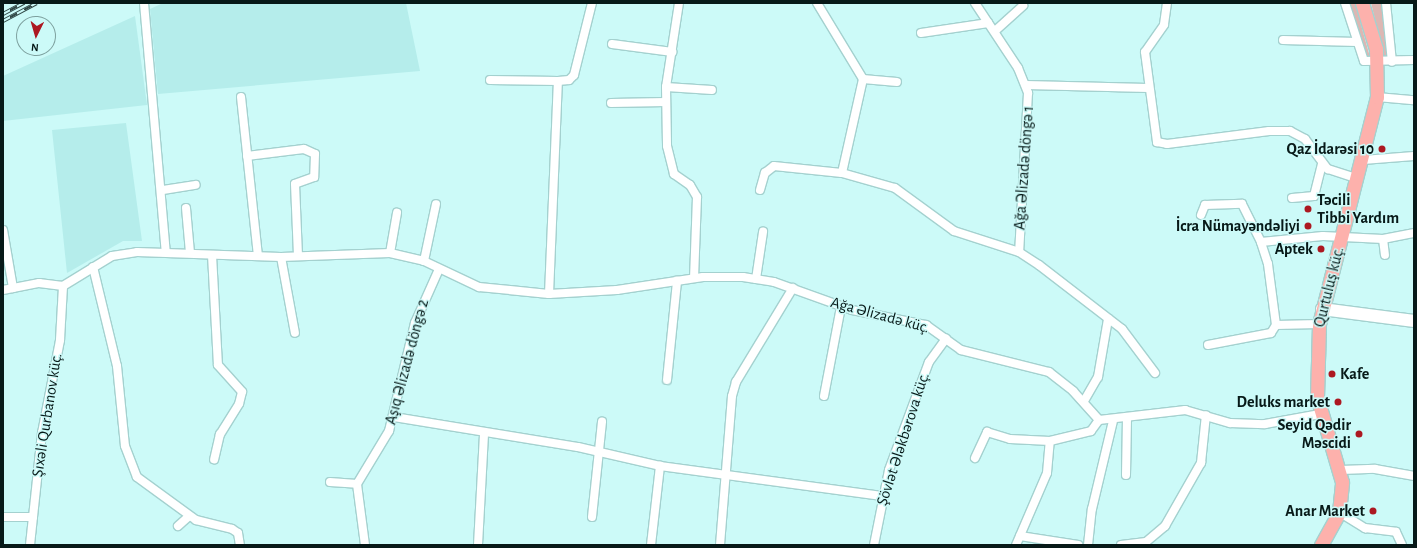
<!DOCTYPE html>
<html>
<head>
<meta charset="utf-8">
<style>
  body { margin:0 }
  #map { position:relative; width:1417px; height:548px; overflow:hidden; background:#ccfaf8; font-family:"Alegreya Sans",sans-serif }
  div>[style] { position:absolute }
  .built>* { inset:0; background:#b5edeb }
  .green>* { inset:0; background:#dcb7b3 }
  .roads { filter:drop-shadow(1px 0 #a4d1cf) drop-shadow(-1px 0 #a4d1cf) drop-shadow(0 1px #a4d1cf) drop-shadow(0 -1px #a4d1cf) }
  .street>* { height:8px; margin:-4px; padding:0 4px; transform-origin:4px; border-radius:4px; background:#fff }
  .secondary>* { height:12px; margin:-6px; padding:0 6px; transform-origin:6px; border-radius:6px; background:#fff }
  .primary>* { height:13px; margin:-6.5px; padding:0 6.5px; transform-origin:6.5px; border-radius:6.5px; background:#fdb1ac }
  .rail>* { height:4px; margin-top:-2px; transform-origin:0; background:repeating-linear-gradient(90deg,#ccfaf8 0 8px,#304846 0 16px); box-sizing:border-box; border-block:1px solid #304846 }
  .dots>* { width:11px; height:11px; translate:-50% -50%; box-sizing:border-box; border:2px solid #ccfaf8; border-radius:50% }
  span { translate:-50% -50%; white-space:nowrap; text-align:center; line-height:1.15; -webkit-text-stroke:3px #ccfaf8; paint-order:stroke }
  .poi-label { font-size:16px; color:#071918; font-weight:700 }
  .right { translate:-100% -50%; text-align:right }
  .left { translate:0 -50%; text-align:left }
  .street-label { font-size:16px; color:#071918 }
  .frame { position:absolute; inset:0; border:4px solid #071918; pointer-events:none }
  .north { position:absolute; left:16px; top:16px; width:40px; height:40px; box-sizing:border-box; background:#ccfaf8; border:1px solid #7da09e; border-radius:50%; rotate:185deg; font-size:11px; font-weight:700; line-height:16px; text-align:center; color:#071918 }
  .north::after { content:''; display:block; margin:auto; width:14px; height:18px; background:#ac1821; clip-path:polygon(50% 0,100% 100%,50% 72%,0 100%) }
</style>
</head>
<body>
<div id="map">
  <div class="built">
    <div style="clip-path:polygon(163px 3px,406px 3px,420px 71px,158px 94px,150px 9px)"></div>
    <div style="clip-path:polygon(135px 16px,147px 105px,3px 121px,3px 76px)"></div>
    <div style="clip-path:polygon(126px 123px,142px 241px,123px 241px,67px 273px,52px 130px)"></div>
  </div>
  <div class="green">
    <div style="clip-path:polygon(1349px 3px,1355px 3px,1370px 57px,1365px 57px)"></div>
    <div style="clip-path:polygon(1371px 3px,1381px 3px,1388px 55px,1384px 56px)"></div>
  </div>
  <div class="roads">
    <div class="street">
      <div style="left:144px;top:3px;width:250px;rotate:85deg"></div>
      <div style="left:679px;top:3px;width:85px;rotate:98.8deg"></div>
      <div style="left:666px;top:87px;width:59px;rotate:89deg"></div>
      <div style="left:667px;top:146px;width:29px;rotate:76deg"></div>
      <div style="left:674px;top:174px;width:19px;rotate:35deg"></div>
      <div style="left:690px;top:185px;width:14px;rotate:60deg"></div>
      <div style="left:697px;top:197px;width:81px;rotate:92.1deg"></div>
      <div style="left:817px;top:3px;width:89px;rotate:58.8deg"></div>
      <div style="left:863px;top:79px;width:96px;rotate:102.6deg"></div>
      <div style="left:975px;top:3px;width:78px;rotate:56.5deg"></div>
      <div style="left:1018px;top:68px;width:27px;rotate:68deg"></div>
      <div style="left:1028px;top:93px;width:159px;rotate:93.2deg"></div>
      <div style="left:1167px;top:3px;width:22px;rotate:98deg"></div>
      <div style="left:1164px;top:25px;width:33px;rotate:125deg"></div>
      <div style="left:1145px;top:52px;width:91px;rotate:82.4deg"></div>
      <div style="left:1157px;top:142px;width:10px;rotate:11deg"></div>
      <div style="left:1167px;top:144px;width:103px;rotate:-7.3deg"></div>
      <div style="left:1269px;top:131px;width:21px"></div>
      <div style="left:1290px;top:131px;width:17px;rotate:28deg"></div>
      <div style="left:1305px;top:139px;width:38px;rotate:53deg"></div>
      <div style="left:1328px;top:169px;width:32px;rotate:18deg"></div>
      <div style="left:1345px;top:3px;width:61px;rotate:71.9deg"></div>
      <div style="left:1364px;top:61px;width:50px;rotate:-1.1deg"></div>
      <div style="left:1386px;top:3px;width:59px;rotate:84.2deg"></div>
      <div style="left:995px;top:31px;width:38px;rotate:-42deg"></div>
      <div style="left:921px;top:33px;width:68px;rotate:-8.5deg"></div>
      <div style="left:1283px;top:40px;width:74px;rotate:1.5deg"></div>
      <div style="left:612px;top:44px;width:61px;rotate:7.6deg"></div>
      <div style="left:863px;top:79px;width:34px;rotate:5deg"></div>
      <div style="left:490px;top:80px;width:68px;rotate:0.8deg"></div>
      <div style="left:1026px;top:85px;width:122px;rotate:1.4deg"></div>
      <div style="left:666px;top:87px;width:46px;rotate:3.7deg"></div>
      <div style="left:241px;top:97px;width:160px;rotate:83.9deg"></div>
      <div style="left:1377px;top:97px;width:37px;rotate:5deg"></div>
      <div style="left:611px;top:103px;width:55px;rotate:-1deg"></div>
      <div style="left:247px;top:156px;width:57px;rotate:-7deg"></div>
      <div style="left:304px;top:149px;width:12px;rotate:24deg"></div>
      <div style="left:315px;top:154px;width:23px;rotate:92deg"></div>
      <div style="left:314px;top:177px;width:20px;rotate:160deg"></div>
      <div style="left:295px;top:184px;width:72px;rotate:87.6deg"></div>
      <div style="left:1363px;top:160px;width:51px;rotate:-4.5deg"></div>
      <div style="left:163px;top:190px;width:33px;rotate:-9deg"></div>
      <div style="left:760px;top:190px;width:18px;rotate:-74deg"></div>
      <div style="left:765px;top:173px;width:11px;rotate:-38deg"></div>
      <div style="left:774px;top:166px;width:68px;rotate:5.9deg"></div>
      <div style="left:842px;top:173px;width:55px;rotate:15.8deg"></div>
      <div style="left:895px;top:188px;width:73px;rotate:36.1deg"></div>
      <div style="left:954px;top:231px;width:68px;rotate:17.9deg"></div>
      <div style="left:1019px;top:252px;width:24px;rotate:33deg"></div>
      <div style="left:1039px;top:265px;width:105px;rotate:37.6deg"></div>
      <div style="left:1122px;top:329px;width:55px;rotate:53.1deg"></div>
      <div style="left:1292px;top:198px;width:22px;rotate:-5deg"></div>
      <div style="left:1314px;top:196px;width:33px;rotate:-76deg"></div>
      <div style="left:186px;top:208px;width:45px;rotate:84.9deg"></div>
      <div style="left:1201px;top:215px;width:11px;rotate:-68deg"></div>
      <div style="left:1205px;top:205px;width:37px;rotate:-2deg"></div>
      <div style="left:1242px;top:204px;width:42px;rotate:63.4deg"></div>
      <div style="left:3px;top:230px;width:59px;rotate:80.2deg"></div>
      <div style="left:1383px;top:239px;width:16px;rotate:83deg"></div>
      <div style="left:390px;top:253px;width:41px;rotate:-80.1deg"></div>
      <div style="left:212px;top:255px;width:110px;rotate:86.9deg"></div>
      <div style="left:218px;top:365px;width:36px;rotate:48deg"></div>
      <div style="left:242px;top:392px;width:12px;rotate:104deg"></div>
      <div style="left:239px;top:404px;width:36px;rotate:122deg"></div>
      <div style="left:220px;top:434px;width:26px;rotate:103deg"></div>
      <div style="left:281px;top:257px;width:77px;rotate:79.6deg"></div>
      <div style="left:424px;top:261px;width:58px;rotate:-78.1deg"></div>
      <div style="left:93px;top:267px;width:102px;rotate:76.4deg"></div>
      <div style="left:117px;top:366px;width:80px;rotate:84.3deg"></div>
      <div style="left:125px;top:446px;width:33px;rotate:69deg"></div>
      <div style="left:137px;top:477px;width:73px;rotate:36.1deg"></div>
      <div style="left:196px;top:520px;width:37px;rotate:14deg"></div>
      <div style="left:232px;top:529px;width:7px;rotate:34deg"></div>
      <div style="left:238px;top:533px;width:12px;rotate:81deg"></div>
      <div style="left:756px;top:279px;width:48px;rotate:-81.5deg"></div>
      <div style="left:63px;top:286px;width:57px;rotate:-31.5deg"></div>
      <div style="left:112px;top:256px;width:25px;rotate:-9deg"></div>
      <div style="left:137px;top:252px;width:144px;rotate:2deg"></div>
      <div style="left:281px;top:257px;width:109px;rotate:-2.1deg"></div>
      <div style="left:390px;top:253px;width:35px;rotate:13deg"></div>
      <div style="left:424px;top:261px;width:61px;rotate:25.3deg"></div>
      <div style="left:479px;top:287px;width:70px;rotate:5.7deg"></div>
      <div style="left:549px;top:294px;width:68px;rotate:-3.4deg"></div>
      <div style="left:617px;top:290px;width:87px;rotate:-8.6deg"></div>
      <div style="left:703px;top:277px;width:40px"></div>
      <div style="left:743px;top:277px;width:31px;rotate:9deg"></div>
      <div style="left:774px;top:282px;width:83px;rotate:19.7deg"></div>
      <div style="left:852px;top:310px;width:76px;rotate:11.5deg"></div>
      <div style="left:926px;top:325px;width:43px;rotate:35.5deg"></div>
      <div style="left:961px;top:350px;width:91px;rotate:14deg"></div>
      <div style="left:1049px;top:372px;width:31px;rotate:38deg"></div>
      <div style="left:1073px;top:391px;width:39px;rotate:48deg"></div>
      <div style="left:1099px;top:420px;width:87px;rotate:-6.6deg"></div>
      <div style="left:1185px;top:410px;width:47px;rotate:16.1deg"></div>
      <div style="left:1230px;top:423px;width:35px;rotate:2deg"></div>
      <div style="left:1265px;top:424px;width:56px;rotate:-10.3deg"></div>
      <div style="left:3px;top:290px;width:37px;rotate:-11deg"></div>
      <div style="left:39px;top:283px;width:24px;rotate:7deg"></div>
      <div style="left:549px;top:294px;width:213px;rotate:-87.6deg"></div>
      <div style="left:558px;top:81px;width:11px;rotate:-5deg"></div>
      <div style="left:569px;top:80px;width:7px;rotate:-45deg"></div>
      <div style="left:574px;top:75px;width:74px;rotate:-76deg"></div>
      <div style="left:1276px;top:325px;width:62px;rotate:-97.5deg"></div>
      <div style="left:1268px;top:264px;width:23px;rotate:-108deg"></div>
      <div style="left:1261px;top:242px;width:62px;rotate:-5.5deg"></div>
      <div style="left:1323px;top:236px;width:60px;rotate:2.9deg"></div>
      <div style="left:1383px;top:239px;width:32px;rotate:-11deg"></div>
      <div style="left:1208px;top:345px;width:64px;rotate:-10.8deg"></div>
      <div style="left:1271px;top:333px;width:9px;rotate:-58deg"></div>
      <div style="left:1276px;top:325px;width:43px;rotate:-1.3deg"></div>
      <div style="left:667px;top:380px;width:100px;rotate:-84.2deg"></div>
      <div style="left:824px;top:396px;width:91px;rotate:-79.2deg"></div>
      <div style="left:1084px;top:401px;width:28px;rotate:-60deg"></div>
      <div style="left:1098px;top:377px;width:59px;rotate:-80.2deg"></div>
      <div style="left:394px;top:417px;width:186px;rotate:9.3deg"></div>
      <div style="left:578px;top:447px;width:84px;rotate:13deg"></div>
      <div style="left:660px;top:466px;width:224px;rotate:7.7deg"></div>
      <div style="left:975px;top:458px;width:29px;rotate:-65deg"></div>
      <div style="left:987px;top:432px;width:24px;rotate:17deg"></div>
      <div style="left:1010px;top:439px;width:40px;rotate:2.9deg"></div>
      <div style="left:1050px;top:441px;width:42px;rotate:-13.7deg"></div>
      <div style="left:1091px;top:431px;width:14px;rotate:-54deg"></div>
      <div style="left:1341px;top:470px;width:34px;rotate:-2deg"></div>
      <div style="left:1375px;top:469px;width:40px;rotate:10deg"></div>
      <div style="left:1126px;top:475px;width:57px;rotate:-89deg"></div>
      <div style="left:330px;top:482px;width:27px;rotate:4deg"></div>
      <div style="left:1339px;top:512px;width:31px;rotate:32deg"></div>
      <div style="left:1365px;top:528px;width:31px;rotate:7deg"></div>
      <div style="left:1396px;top:532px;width:14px;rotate:65deg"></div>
      <div style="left:3px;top:517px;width:30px"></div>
      <div style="left:592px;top:517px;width:96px;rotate:-84deg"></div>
      <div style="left:178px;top:526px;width:15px;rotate:-42deg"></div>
      <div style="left:1020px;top:536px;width:59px;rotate:8.8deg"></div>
      <div style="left:30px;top:545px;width:113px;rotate:-83.9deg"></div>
      <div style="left:42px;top:433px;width:95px;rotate:-79deg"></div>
      <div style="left:60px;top:340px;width:54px;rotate:-86.8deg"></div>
      <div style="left:365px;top:545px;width:62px;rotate:-97.5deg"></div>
      <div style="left:357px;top:484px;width:62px;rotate:-58.9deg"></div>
      <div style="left:389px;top:431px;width:111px;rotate:-76.5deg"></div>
      <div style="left:415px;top:323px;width:59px;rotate:-66deg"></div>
      <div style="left:478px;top:545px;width:111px;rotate:-86.9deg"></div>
      <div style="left:651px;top:545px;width:80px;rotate:-83.5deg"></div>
      <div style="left:720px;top:545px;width:149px;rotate:-85.4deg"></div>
      <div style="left:732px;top:396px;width:15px;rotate:-74deg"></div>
      <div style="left:736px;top:382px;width:110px;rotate:-58.8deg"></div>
      <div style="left:874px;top:545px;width:76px;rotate:-78.7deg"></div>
      <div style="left:889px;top:470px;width:115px;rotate:-69.7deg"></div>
      <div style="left:929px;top:362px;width:29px;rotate:-54deg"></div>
      <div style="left:1016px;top:545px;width:78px;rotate:-66.7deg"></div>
      <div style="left:1047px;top:473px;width:32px;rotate:-85deg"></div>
      <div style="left:1088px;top:545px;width:36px;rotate:-84deg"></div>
      <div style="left:1092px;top:509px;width:90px;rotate:-76.6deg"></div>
      <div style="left:1121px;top:545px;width:25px;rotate:-7deg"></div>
      <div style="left:1146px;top:542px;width:25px;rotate:-40deg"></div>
      <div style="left:1165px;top:526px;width:73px;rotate:-60.3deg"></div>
      <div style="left:1201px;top:463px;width:48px;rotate:-84.1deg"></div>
    </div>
    <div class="secondary">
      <div style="left:1322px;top:309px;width:93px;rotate:7.4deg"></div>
    </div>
    <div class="primary">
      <div style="left:1321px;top:545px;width:38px;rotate:-61deg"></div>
      <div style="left:1339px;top:512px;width:30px;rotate:-84deg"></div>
      <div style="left:1342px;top:482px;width:89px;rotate:-106.4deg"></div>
      <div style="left:1317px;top:397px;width:73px;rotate:-88.4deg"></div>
      <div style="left:1319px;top:324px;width:234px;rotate:-75.7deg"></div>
      <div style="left:1377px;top:97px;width:48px;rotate:-91.2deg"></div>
      <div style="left:1376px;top:49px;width:48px;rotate:-106.9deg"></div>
    </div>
  </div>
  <div class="rail">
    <div style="left:3px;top:14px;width:24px;rotate:-28deg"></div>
    <div style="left:3px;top:21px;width:38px;rotate:-28deg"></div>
  </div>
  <div class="dots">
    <div style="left:1382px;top:149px;background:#ac1821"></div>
    <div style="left:1308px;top:209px;background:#ac1821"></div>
    <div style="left:1308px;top:226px;background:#ac1821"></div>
    <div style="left:1321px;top:249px;background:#ac1821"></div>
    <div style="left:1332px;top:374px;background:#ac1821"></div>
    <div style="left:1338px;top:402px;background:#ac1821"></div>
    <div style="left:1359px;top:434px;background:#ac1821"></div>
    <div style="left:1373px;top:511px;background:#ac1821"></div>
  </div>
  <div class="poi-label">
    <span class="right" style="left:1374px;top:149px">Qaz İdarəsi 10</span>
    <span class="left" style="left:1317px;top:209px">Təcili<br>Tibbi Yardım</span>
    <span class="right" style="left:1300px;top:226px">İcra Nümayəndəliyi</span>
    <span class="right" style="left:1313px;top:249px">Aptek</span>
    <span class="left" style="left:1340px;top:374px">Kafe</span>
    <span class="right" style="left:1330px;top:402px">Deluks market</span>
    <span class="right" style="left:1351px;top:434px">Seyid Qədir<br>Məscidi</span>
    <span class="right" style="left:1365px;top:511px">Anar Market</span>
  </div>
  <div class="street-label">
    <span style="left:1024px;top:168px;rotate:-86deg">Ağa Əlizadə döngə 1</span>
    <span style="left:1329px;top:287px;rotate:-76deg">Qurtuluş küç.</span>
    <span style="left:880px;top:315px;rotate:15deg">Ağa Əlizadə küç.</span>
    <span style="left:407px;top:362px;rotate:-75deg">Aşıq Əlizadə döngə 2</span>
    <span style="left:47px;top:415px;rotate:-81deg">Şıxəli Qurbanov küç.</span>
    <span style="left:903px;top:439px;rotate:-72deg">Şövlət Ələkbərova küç.</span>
  </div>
  <div class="frame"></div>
  <div class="north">N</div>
</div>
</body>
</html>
